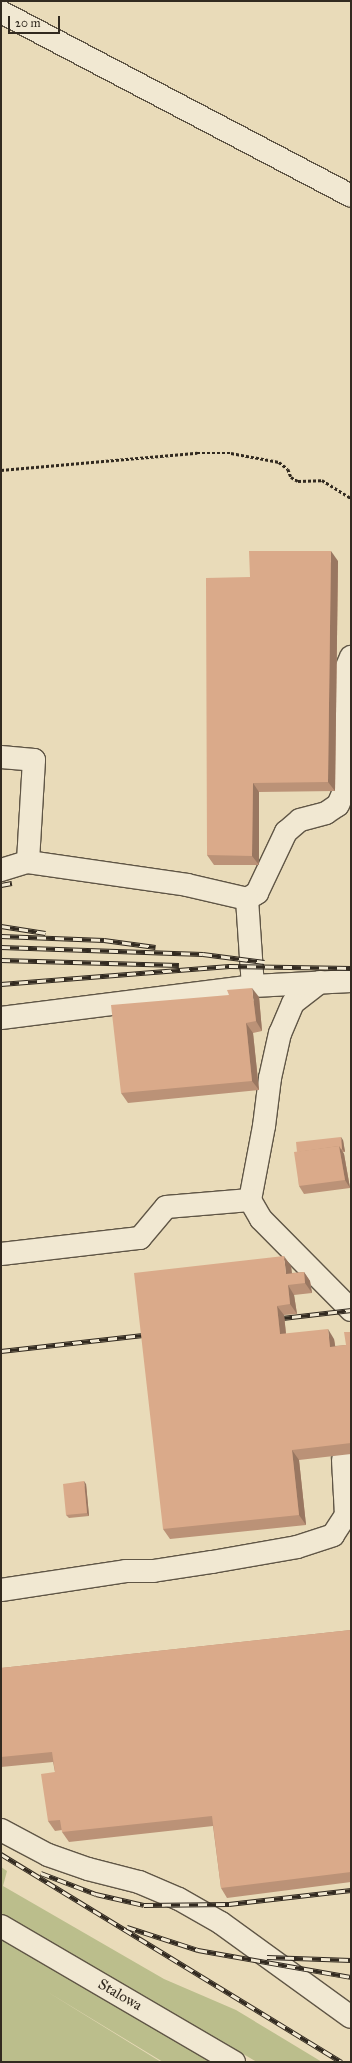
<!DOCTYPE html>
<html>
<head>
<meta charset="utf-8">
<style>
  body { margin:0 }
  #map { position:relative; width:352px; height:2063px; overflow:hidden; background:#e9dbb9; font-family:"IM FELL Great Primer",serif }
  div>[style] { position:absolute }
  .green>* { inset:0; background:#bbbe8c }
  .path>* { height:2.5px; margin-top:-1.25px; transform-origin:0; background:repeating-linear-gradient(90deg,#322a20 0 3px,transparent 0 5px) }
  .roads { filter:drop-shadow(1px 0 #605646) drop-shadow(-1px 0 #605646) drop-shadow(0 1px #605646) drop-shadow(0 -1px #605646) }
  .minor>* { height:22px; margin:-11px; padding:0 11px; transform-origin:11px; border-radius:11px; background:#f1e8d2 }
  .rail>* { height:4.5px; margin-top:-2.25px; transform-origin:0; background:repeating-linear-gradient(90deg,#f1e8d2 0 9px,#322a20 0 18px); box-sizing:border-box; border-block:1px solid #322a20 }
  .wall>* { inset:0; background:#bb9277 }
  .shaded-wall>* { inset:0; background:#997761 }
  .building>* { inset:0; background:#daaa8a }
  span { translate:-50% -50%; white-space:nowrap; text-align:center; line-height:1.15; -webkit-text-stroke:3.5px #f1e8d2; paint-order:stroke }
  .street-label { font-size:15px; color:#322a20 }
  .frame { position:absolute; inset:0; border:2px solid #322a20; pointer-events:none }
  .scale { position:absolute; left:8px; top:16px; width:52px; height:18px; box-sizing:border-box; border:2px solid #322a20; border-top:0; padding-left:5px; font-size:12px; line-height:14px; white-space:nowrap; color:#322a20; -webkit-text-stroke:3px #f1e8d2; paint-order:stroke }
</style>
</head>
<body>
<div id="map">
  <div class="green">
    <div style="clip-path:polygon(1px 1867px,7px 1871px,3px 1886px,164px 1979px,236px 2010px,322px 2062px,257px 2062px,1px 1913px)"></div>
    <div style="clip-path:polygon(1px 1938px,221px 2062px,163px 2062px,46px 1991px,161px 2062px,1px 2062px)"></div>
  </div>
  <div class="path">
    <div style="left:1px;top:470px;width:197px;rotate:-5deg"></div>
    <div style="left:197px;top:453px;width:34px"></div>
    <div style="left:231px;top:453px;width:49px;rotate:10.6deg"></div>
    <div style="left:279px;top:462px;width:11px;rotate:38deg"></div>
    <div style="left:288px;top:469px;width:9px;rotate:69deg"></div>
    <div style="left:291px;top:477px;width:8px;rotate:30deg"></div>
    <div style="left:298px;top:481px;width:24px;rotate:-2deg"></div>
    <div style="left:322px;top:480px;width:34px;rotate:32deg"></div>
  </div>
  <div class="roads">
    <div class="minor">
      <div style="left:1px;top:12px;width:395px;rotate:27.7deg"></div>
      <div style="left:1px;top:757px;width:33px;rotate:5deg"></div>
      <div style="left:34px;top:760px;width:102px;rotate:93.4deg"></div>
      <div style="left:1px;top:870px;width:28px;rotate:-17deg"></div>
      <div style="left:28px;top:862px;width:161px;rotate:8.2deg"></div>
      <div style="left:187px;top:885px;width:62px;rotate:13.1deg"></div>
      <div style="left:247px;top:899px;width:12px;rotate:-31deg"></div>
      <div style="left:257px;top:893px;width:68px;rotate:-64.6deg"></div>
      <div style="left:286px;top:832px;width:18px;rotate:-41deg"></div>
      <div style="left:300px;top:820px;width:27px;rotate:-15deg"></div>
      <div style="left:326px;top:813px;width:14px;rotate:-34deg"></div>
      <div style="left:338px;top:805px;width:13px;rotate:-67deg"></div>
      <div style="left:343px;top:793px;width:117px;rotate:-90deg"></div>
      <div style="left:343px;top:676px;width:21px;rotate:-67deg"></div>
      <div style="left:247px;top:899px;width:87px;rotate:86.1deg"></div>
      <div style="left:320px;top:982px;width:34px;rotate:142deg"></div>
      <div style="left:293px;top:1003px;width:33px;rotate:113deg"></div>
      <div style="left:280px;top:1033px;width:46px;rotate:102.5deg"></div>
      <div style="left:270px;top:1078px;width:48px;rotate:97.1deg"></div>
      <div style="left:264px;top:1126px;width:75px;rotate:100.7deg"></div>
      <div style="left:250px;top:1200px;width:22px;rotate:60deg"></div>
      <div style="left:261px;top:1219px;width:128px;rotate:45.3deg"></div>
      <div style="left:1px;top:1018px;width:254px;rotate:-7.2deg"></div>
      <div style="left:253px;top:986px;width:98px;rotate:-2.9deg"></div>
      <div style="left:1px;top:1254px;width:140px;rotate:-6.6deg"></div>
      <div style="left:140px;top:1238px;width:40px;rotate:-50deg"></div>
      <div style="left:166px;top:1207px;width:84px;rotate:-4.8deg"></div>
      <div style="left:1px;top:1590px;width:126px;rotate:-8.6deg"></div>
      <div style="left:126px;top:1571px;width:27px"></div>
      <div style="left:153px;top:1571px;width:60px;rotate:-8.7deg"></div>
      <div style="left:212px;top:1562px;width:86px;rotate:-10deg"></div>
      <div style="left:297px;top:1547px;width:38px;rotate:-18deg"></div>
      <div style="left:333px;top:1535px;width:24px;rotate:-57deg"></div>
      <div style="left:346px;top:1515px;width:55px;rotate:-93.1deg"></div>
      <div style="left:1px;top:1830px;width:53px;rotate:28deg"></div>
      <div style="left:48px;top:1855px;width:42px;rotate:19.3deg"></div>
      <div style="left:88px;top:1869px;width:53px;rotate:14.3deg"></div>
      <div style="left:139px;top:1882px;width:43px;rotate:23deg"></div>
      <div style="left:179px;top:1899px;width:48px;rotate:29.7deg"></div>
      <div style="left:221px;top:1923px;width:160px;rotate:35.9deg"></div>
      <div style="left:1px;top:1926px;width:270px;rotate:30.3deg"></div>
    </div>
  </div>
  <div class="rail">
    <div style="left:1px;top:885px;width:11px;rotate:-10deg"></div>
    <div style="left:1px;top:926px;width:45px;rotate:9deg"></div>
    <div style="left:1px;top:936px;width:103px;rotate:2.2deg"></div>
    <div style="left:104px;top:940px;width:52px;rotate:7.7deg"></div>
    <div style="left:1px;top:947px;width:202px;rotate:2deg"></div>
    <div style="left:203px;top:954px;width:62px;rotate:7.5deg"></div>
    <div style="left:1px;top:960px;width:178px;rotate:1.6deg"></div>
    <div style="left:1px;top:984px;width:229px;rotate:-4.5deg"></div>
    <div style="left:229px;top:966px;width:122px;rotate:0.9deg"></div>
    <div style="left:274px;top:1319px;width:78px;rotate:-6.7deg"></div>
    <div style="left:1px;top:1351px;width:152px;rotate:-6.4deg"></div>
    <div style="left:1px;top:1854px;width:399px;rotate:31.4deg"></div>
    <div style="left:41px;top:1873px;width:59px;rotate:20.9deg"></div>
    <div style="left:96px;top:1894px;width:49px;rotate:12.9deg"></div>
    <div style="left:144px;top:1905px;width:85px;rotate:-0.7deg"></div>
    <div style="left:229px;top:1904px;width:123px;rotate:-6.5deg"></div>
    <div style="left:127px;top:1927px;width:75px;rotate:17.9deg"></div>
    <div style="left:198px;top:1950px;width:155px;rotate:10deg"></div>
    <div style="left:267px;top:1957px;width:84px;rotate:2deg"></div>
  </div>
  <div class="wall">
    <div style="clip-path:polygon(338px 561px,335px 791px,259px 792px,259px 865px,214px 865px,207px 855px,250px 577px)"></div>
    <div style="clip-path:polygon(259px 997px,262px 1031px,253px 1033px,259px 1090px,128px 1103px,121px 1093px)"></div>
    <div style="clip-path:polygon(343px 1140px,345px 1152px,343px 1152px,344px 1154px,350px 1188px,304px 1194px,299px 1186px,297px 1152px)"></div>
    <div style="clip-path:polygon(291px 1266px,292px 1273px,304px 1272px,310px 1281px,312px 1293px,294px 1295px,297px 1314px,284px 1315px,286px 1334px,334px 1339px,335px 1346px,346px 1345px,351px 1332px,351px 1454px,299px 1460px,306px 1525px,170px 1539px,163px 1529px)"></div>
    <div style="clip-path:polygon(86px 1484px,89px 1516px,69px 1518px,66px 1515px)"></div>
    <div style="clip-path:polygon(351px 1630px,351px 1882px,227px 1898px,221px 1888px,213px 1826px,69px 1842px,62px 1832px,62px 1830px,55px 1831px,48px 1821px,55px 1772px,53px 1762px,1px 1767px,1px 1668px)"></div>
  </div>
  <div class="shaded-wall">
    <div style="clip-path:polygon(331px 551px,338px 561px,335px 791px,328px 782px)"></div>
    <div style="clip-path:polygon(253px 783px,259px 792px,259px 865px,252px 856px)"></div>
    <div style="clip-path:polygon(252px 988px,259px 997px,262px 1031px,256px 1021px)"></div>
    <div style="clip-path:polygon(246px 1023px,253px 1033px,259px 1090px,252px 1081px)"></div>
    <div style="clip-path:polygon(341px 1137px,343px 1140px,345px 1152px,342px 1149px)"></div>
    <div style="clip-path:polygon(339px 1146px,344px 1154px,350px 1188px,345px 1180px)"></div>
    <div style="clip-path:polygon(284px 1256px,291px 1266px,293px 1284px,286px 1274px)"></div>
    <div style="clip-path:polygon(304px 1272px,310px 1281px,312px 1293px,305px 1283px)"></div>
    <div style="clip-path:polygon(288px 1285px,294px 1295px,297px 1314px,290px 1304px)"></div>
    <div style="clip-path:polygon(277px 1306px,284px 1315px,287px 1344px,280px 1334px)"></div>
    <div style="clip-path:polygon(328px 1329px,334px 1339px,337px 1357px,330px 1347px)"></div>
    <div style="clip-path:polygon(292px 1450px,299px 1460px,306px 1525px,299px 1515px)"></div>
    <div style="clip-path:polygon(84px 1481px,86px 1484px,89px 1516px,87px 1513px)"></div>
  </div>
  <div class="building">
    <div style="clip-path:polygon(249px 551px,331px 551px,328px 782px,253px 783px,252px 856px,207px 855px,206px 578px,250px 577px)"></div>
    <div style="clip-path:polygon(252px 988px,256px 1021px,246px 1023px,252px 1081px,121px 1093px,111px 1005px,229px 995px,227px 990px)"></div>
    <div style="clip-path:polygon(341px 1137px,342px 1149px,341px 1149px,339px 1146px,297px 1152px,296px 1142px)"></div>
    <div style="clip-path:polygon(339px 1146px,345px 1180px,299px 1186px,294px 1152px)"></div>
    <div style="clip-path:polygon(284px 1256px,286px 1274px,304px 1272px,305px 1283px,288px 1285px,290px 1304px,277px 1306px,280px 1334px,328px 1329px,330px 1347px,346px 1345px,344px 1332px,351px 1332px,351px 1443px,292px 1450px,299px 1515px,163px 1529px,134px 1273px)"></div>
    <div style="clip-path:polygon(84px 1481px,87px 1513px,66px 1515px,63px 1484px)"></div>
    <div style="clip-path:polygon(351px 1630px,351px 1872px,221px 1888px,212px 1816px,62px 1832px,60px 1820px,48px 1821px,41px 1774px,55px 1772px,52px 1752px,1px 1757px,1px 1668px)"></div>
  </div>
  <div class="street-label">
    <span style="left:120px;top:1995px;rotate:30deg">Stalowa</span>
  </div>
  <div class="frame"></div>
  <div class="scale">20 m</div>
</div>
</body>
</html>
